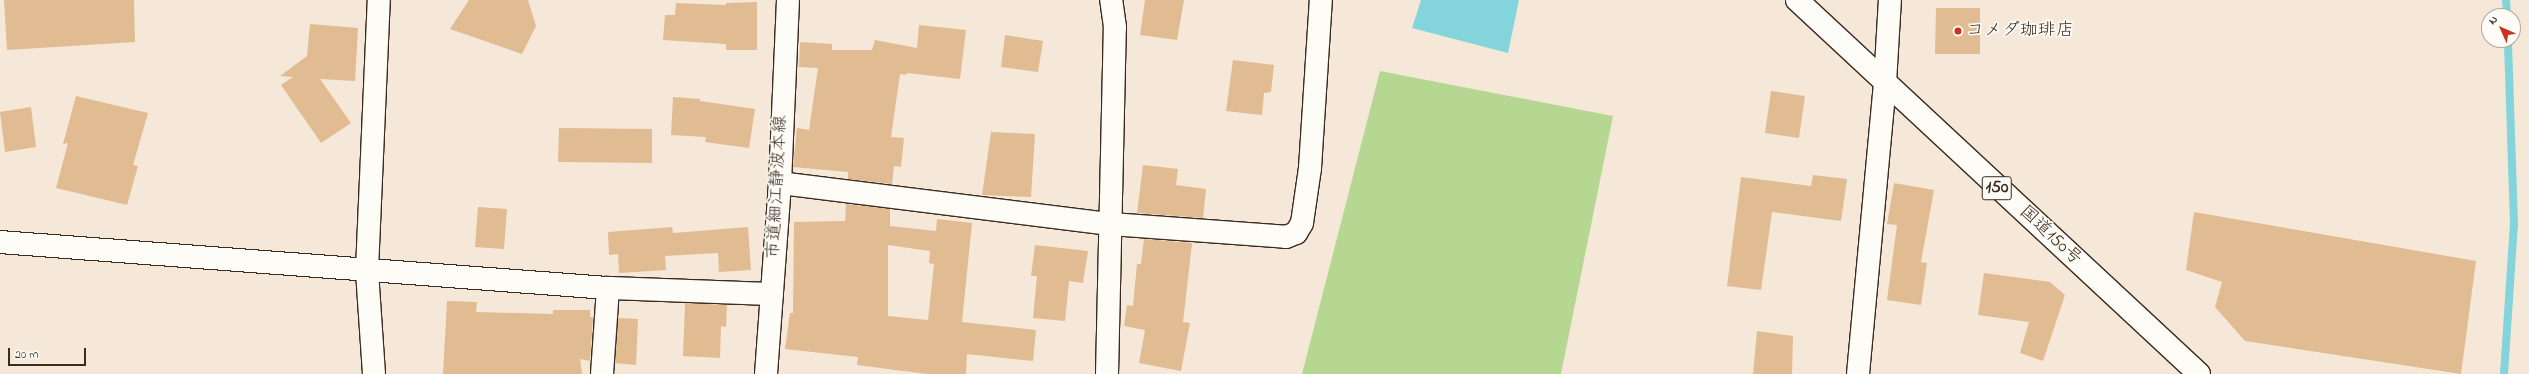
<!DOCTYPE html>
<html>
<head>
<meta charset="utf-8">
<style>
  body { margin:0 }
  #map { position:relative; width:2529px; height:374px; overflow:hidden; background:#f5e8d8; font-family:"Indie Flower","Klee One",sans-serif }
  div>[style] { position:absolute }
  .green>* { inset:0; background:#b5d791 }
  .water>* { inset:0; background:#83d5db }
  .stream>* { height:8px; margin:-4px; padding:0 4px; transform-origin:4px; border-radius:4px; background:#83d5db }
  .building>* { inset:0; background:#e1bb91 }
  .roads { filter:drop-shadow(1px 0 #3b2a1e) drop-shadow(-1px 0 #3b2a1e) drop-shadow(0 1px #3b2a1e) drop-shadow(0 -1px #3b2a1e) }
  .minor>* { height:22px; margin:-11px; padding:0 11px; transform-origin:11px; border-radius:11px; background:#fdfcf7 }
  .highway>* { height:22px; margin:-11px; padding:0 11px; transform-origin:11px; border-radius:11px; background:#fdfcf7 }
  .dots>* { width:11px; height:11px; translate:-50% -50%; box-sizing:border-box; border:2px solid #fdfcf7; border-radius:50% }
  span { translate:-50% -50%; white-space:nowrap; text-align:center; line-height:1.15; -webkit-text-stroke:3.5px #fdfcf7; paint-order:stroke }
  .shield-label span { padding:1px 3px; background:#fdfcf7; border:1px solid; border-radius:3px; -webkit-text-stroke-width:0 }
  .shield-label { font-size:17px; color:#3b2a1e; font-weight:700 }
  .poi-label { font-size:18px; color:#3b2a1e }
  .left { translate:0 -50%; text-align:left }
  .street-label { font-size:18px; color:#3b2a1e }
  .north { position:absolute; left:2481px; top:8px; width:40px; height:40px; box-sizing:border-box; background:#fdfcf7; border:1px solid #afa8a0; border-radius:50%; rotate:315deg; font-size:11px; font-weight:700; line-height:16px; text-align:center; color:#3b2a1e }
  .north::after { content:''; display:block; margin:auto; width:14px; height:18px; background:#c8321e; clip-path:polygon(50% 0,100% 100%,50% 72%,0 100%) }
  .scale { position:absolute; left:8px; top:348px; width:78px; height:18px; box-sizing:border-box; border:2px solid #3b2a1e; border-top:0; padding-left:5px; font-size:12px; line-height:14px; white-space:nowrap; color:#3b2a1e; -webkit-text-stroke:3px #fdfcf7; paint-order:stroke }
</style>
</head>
<body>
<div id="map">
  <div class="green">
    <div style="clip-path:polygon(1380px 71px,1613px 116px,1561px 374px,1302px 374px)"></div>
  </div>
  <div class="water">
    <div style="clip-path:polygon(1421px 0,1519px 0,1508px 53px,1412px 28px)"></div>
  </div>
  <div class="stream">
    <div style="left:2506px;top:0;width:16px;rotate:86deg"></div>
    <div style="left:2504px;top:374px;width:150px;rotate:-86.2deg"></div>
    <div style="left:2514px;top:224px;width:184px;rotate:-91.9deg"></div>
  </div>
  <div class="building">
    <div style="clip-path:polygon(4px 0,134px 0,135px 42px,7px 50px)"></div>
    <div style="clip-path:polygon(469px 0,528px 0,536px 26px,522px 54px,450px 29px)"></div>
    <div style="clip-path:polygon(1145px 0,1184px 0,1177px 40px,1140px 35px)"></div>
    <div style="clip-path:polygon(757px 2px,757px 50px,726px 50px,726px 44px,663px 40px,665px 15px,675px 15px,676px 3px,726px 5px,726px 3px)"></div>
    <div style="clip-path:polygon(1936px 8px,1980px 8px,1980px 54px,1935px 54px)"></div>
    <div style="clip-path:polygon(310px 24px,358px 28px,355px 81px,320px 79px,351px 123px,321px 143px,281px 85px,293px 77px,280px 76px,307px 56px)"></div>
    <div style="clip-path:polygon(919px 25px,966px 30px,960px 79px,907px 73px,906px 75px,900px 74px,891px 137px,904px 138px,901px 167px,894px 166px,892px 184px,848px 179px,848px 172px,793px 167px,797px 128px,809px 130px,818px 68px,799px 67px,800px 42px,832px 44px,832px 50px,872px 50px,875px 40px,917px 48px)"></div>
    <div style="clip-path:polygon(1005px 35px,1043px 41px,1038px 72px,1001px 67px)"></div>
    <div style="clip-path:polygon(1233px 60px,1274px 65px,1271px 92px,1264px 93px,1262px 115px,1226px 111px)"></div>
    <div style="clip-path:polygon(1771px 91px,1805px 96px,1799px 138px,1765px 133px)"></div>
    <div style="clip-path:polygon(76px 96px,148px 113px,133px 165px,138px 166px,127px 205px,56px 188px,68px 143px,63px 144px)"></div>
    <div style="clip-path:polygon(673px 97px,700px 99px,700px 101px,755px 109px,749px 148px,705px 142px,706px 137px,671px 135px)"></div>
    <div style="clip-path:polygon(31px 107px,36px 147px,5px 152px,0 112px)"></div>
    <div style="clip-path:polygon(559px 128px,652px 129px,652px 163px,558px 162px)"></div>
    <div style="clip-path:polygon(991px 132px,1035px 134px,1031px 197px,982px 195px)"></div>
    <div style="clip-path:polygon(1143px 165px,1178px 169px,1176px 185px,1206px 189px,1203px 218px,1137px 213px)"></div>
    <div style="clip-path:polygon(1813px 175px,1847px 179px,1841px 221px,1772px 212px,1761px 290px,1727px 286px,1741px 177px,1811px 186px)"></div>
    <div style="clip-path:polygon(1894px 183px,1934px 190px,1921px 262px,1927px 263px,1921px 305px,1887px 300px,1897px 225px,1887px 224px)"></div>
    <div style="clip-path:polygon(evenodd,846px 204px,890px 209px,890px 226px,936px 231px,937px 219px,972px 223px,962px 322px,1036px 330px,1033px 361px,967px 354px,966px 374px,927px 374px,857px 365px,858px 357px,785px 349px,790px 313px,793px 313px,794px 222px,845px 221px,846px 204px,888px 245px,930px 251px,929px 263px,934px 264px,928px 320px,888px 316px,888px 245px)"></div>
    <div style="clip-path:polygon(478px 207px,507px 209px,504px 249px,475px 247px)"></div>
    <div style="clip-path:polygon(2194px 212px,2476px 261px,2461px 374px,2245px 341px,2215px 307px,2222px 282px,2186px 270px)"></div>
    <div style="clip-path:polygon(672px 227px,673px 233px,748px 227px,751px 270px,719px 272px,718px 253px,665px 256px,666px 270px,619px 273px,618px 254px,609px 255px,608px 232px)"></div>
    <div style="clip-path:polygon(1144px 239px,1192px 243px,1183px 322px,1190px 323px,1181px 371px,1139px 363px,1145px 330px,1124px 326px,1127px 305px,1133px 306px,1137px 264px,1141px 264px)"></div>
    <div style="clip-path:polygon(1035px 245px,1088px 251px,1083px 283px,1069px 281px,1065px 321px,1033px 318px,1037px 276px,1031px 276px)"></div>
    <div style="clip-path:polygon(1984px 273px,2050px 282px,2065px 295px,2043px 361px,2020px 353px,2029px 322px,1978px 315px)"></div>
    <div style="clip-path:polygon(447px 301px,477px 302px,476px 312px,553px 314px,553px 310px,590px 310px,590px 317px,593px 317px,590px 361px,580px 359px,582px 374px,443px 374px)"></div>
    <div style="clip-path:polygon(685px 303px,727px 305px,726px 327px,721px 326px,720px 358px,683px 356px)"></div>
    <div style="clip-path:polygon(618px 318px,638px 319px,636px 365px,615px 363px)"></div>
    <div style="clip-path:polygon(1757px 331px,1793px 336px,1792px 374px,1753px 374px)"></div>
  </div>
  <div class="roads">
    <div class="minor">
      <div style="left:780px;top:183px;width:334px;rotate:7.1deg"></div>
      <div style="left:1111px;top:224px;width:175px;rotate:4.2deg"></div>
      <div style="left:1286px;top:237px;width:11px;rotate:-22deg"></div>
      <div style="left:1296px;top:233px;width:12px;rotate:-59deg"></div>
      <div style="left:1302px;top:223px;width:56px;rotate:-81.7deg"></div>
      <div style="left:1310px;top:168px;width:168px;rotate:-86.3deg"></div>
      <div style="left:0;top:242px;width:610px;rotate:4.33deg"></div>
      <div style="left:608px;top:288px;width:164px;rotate:2.1deg"></div>
      <div style="left:374px;top:374px;width:104px;rotate:-93.9deg"></div>
      <div style="left:367px;top:270px;width:270px;rotate:-87.5deg"></div>
      <div style="left:602px;top:374px;width:86px;rotate:-86deg"></div>
      <div style="left:766px;top:374px;width:192px;rotate:-85.8deg"></div>
      <div style="left:780px;top:183px;width:183px;rotate:-87.5deg"></div>
      <div style="left:1107px;top:374px;width:347px;rotate:-88.7deg"></div>
      <div style="left:1115px;top:27px;width:27px;rotate:-98deg"></div>
      <div style="left:1858px;top:374px;width:292px;rotate:-84.7deg"></div>
      <div style="left:1885px;top:83px;width:83px;rotate:-86.6deg"></div>
    </div>
    <div class="highway">
      <div style="left:1797px;top:0;width:549px;rotate:42.93deg"></div>
    </div>
  </div>
  <div class="dots">
    <div style="left:1958px;top:31px;background:#c8321e"></div>
  </div>
  <div class="shield-label">
    <span style="left:1997px;top:188px">150</span>
  </div>
  <div class="poi-label">
    <span class="left" style="left:1966px;top:31px">コメダ珈琲店</span>
  </div>
  <div class="street-label">
    <span style="left:778px;top:187px;rotate:-87deg">市道細江静波本線</span>
    <span style="left:2050px;top:236px;rotate:43deg">国道150号</span>
  </div>
  <div class="north">N</div>
  <div class="scale">20 m</div>
</div>
</body>
</html>
